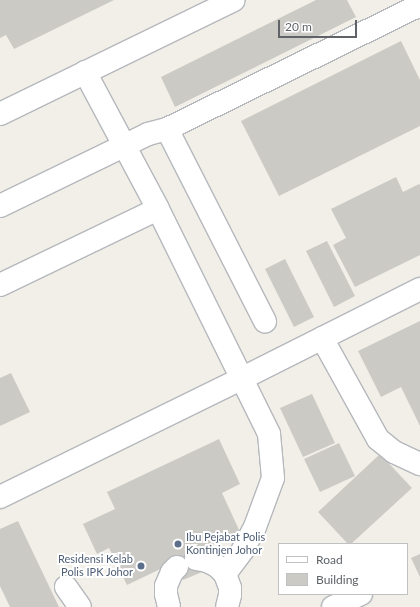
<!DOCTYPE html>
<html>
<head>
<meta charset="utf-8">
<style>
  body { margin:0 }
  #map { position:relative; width:420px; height:607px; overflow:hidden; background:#f1efe8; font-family:Lato,sans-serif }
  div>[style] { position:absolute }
  .building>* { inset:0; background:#cccac5 }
  .roads { filter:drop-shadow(1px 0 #b5b8bc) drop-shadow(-1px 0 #b5b8bc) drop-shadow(0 1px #b5b8bc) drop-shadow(0 -1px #b5b8bc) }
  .minor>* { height:22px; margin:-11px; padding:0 11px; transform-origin:11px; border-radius:11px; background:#fff }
  .dots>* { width:11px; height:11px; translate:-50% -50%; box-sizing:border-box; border:2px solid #fff; border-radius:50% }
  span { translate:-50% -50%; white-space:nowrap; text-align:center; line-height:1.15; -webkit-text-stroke:4px #fff; paint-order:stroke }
  .service-label { font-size:11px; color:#4e5e75 }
  .left { translate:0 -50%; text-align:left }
  .right { translate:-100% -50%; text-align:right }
  .legend { position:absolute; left:278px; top:543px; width:130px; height:52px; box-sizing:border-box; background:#fff; border:1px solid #bfc1c3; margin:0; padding:5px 7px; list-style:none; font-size:12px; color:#5f6368 }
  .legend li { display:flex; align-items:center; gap:8px; height:20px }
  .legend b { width:20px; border:1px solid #bfc1c3 }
  .scale { position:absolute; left:278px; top:20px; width:79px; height:18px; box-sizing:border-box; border:2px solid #5f6368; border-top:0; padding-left:5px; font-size:12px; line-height:14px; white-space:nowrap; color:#5f6368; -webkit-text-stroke:3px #fff; paint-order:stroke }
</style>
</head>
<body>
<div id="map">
  <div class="building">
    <div style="clip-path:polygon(0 0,114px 0,14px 49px,6px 35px,0 38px)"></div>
    <div style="clip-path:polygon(316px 0,347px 0,356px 17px,175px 107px,161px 77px)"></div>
    <div style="clip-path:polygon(401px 41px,420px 80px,420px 126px,279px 196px,241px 121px)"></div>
    <div style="clip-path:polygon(396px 177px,403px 192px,419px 184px,420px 185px,420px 255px,355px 287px,333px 245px,346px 238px,331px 209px)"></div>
    <div style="clip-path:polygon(327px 241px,355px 296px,334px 307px,306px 251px)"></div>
    <div style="clip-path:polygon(285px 259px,314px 317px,294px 327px,265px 269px)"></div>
    <div style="clip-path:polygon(420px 321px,420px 426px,401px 387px,381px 397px,358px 351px)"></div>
    <div style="clip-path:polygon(11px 373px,30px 412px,0 426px,0 378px)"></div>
    <div style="clip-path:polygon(312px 394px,335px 443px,303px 457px,280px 408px)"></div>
    <div style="clip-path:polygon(219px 439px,240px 484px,222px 493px,240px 532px,194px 554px,202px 572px,183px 580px,175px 562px,127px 585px,109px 548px,97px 554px,83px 524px,115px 509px,107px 492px)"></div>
    <div style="clip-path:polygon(339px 443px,355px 476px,320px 492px,304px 459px)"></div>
    <div style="clip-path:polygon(380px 454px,412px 488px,351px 544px,348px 544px,318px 512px)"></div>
    <div style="clip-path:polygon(18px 521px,59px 607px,10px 607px,0 586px,0 529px)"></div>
    <div style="clip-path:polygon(420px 554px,420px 577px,411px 558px)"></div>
  </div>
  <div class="roads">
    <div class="minor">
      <div style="left:85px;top:72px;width:155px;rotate:61.9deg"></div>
      <div style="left:158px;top:209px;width:251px;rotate:63.7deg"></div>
      <div style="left:269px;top:434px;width:44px;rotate:84.8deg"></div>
      <div style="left:273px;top:478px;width:52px;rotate:110.2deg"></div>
      <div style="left:255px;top:527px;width:26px;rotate:118deg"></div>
      <div style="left:243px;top:550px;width:30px;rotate:127deg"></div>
      <div style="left:0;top:114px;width:260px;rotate:-26deg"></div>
      <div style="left:167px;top:129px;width:216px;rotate:63deg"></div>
      <div style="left:0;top:206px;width:165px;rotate:-25.9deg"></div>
      <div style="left:148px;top:134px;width:20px;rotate:-15deg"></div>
      <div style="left:167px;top:129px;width:282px;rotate:-26.1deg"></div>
      <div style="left:0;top:285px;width:175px;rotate:-25.7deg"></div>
      <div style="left:322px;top:338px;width:115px;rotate:61deg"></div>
      <div style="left:378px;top:439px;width:21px;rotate:39deg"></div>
      <div style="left:394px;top:452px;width:29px;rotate:25deg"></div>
      <div style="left:0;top:497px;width:271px;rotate:-26.1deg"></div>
      <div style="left:243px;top:378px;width:198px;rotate:-26.7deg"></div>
      <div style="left:196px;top:559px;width:11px;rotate:10deg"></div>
      <div style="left:207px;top:561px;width:11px;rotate:27deg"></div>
      <div style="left:217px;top:566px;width:11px;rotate:45deg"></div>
      <div style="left:225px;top:574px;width:15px;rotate:70deg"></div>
      <div style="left:230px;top:588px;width:7px;rotate:90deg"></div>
      <div style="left:230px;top:595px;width:12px;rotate:104deg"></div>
      <div style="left:66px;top:587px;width:24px;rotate:55deg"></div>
      <div style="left:169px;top:607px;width:13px;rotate:-103deg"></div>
      <div style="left:166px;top:594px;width:8px;rotate:-90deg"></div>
      <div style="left:166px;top:586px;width:15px;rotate:-67deg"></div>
      <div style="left:172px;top:572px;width:7px;rotate:-45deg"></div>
      <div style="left:333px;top:607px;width:31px;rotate:-25deg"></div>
    </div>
  </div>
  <div class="dots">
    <div style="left:178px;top:544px;background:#5c6f8a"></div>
    <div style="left:141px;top:566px;background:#5c6f8a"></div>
  </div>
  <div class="service-label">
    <span class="left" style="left:186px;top:544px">Ibu Pejabat Polis<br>Kontinjen Johor</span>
    <span class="right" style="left:133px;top:566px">Residensi Kelab<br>Polis IPK Johor</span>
  </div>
  <ul class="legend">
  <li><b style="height:5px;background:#fff"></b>Road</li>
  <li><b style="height:11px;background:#cccac5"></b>Building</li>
  </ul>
  <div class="scale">20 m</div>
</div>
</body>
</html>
